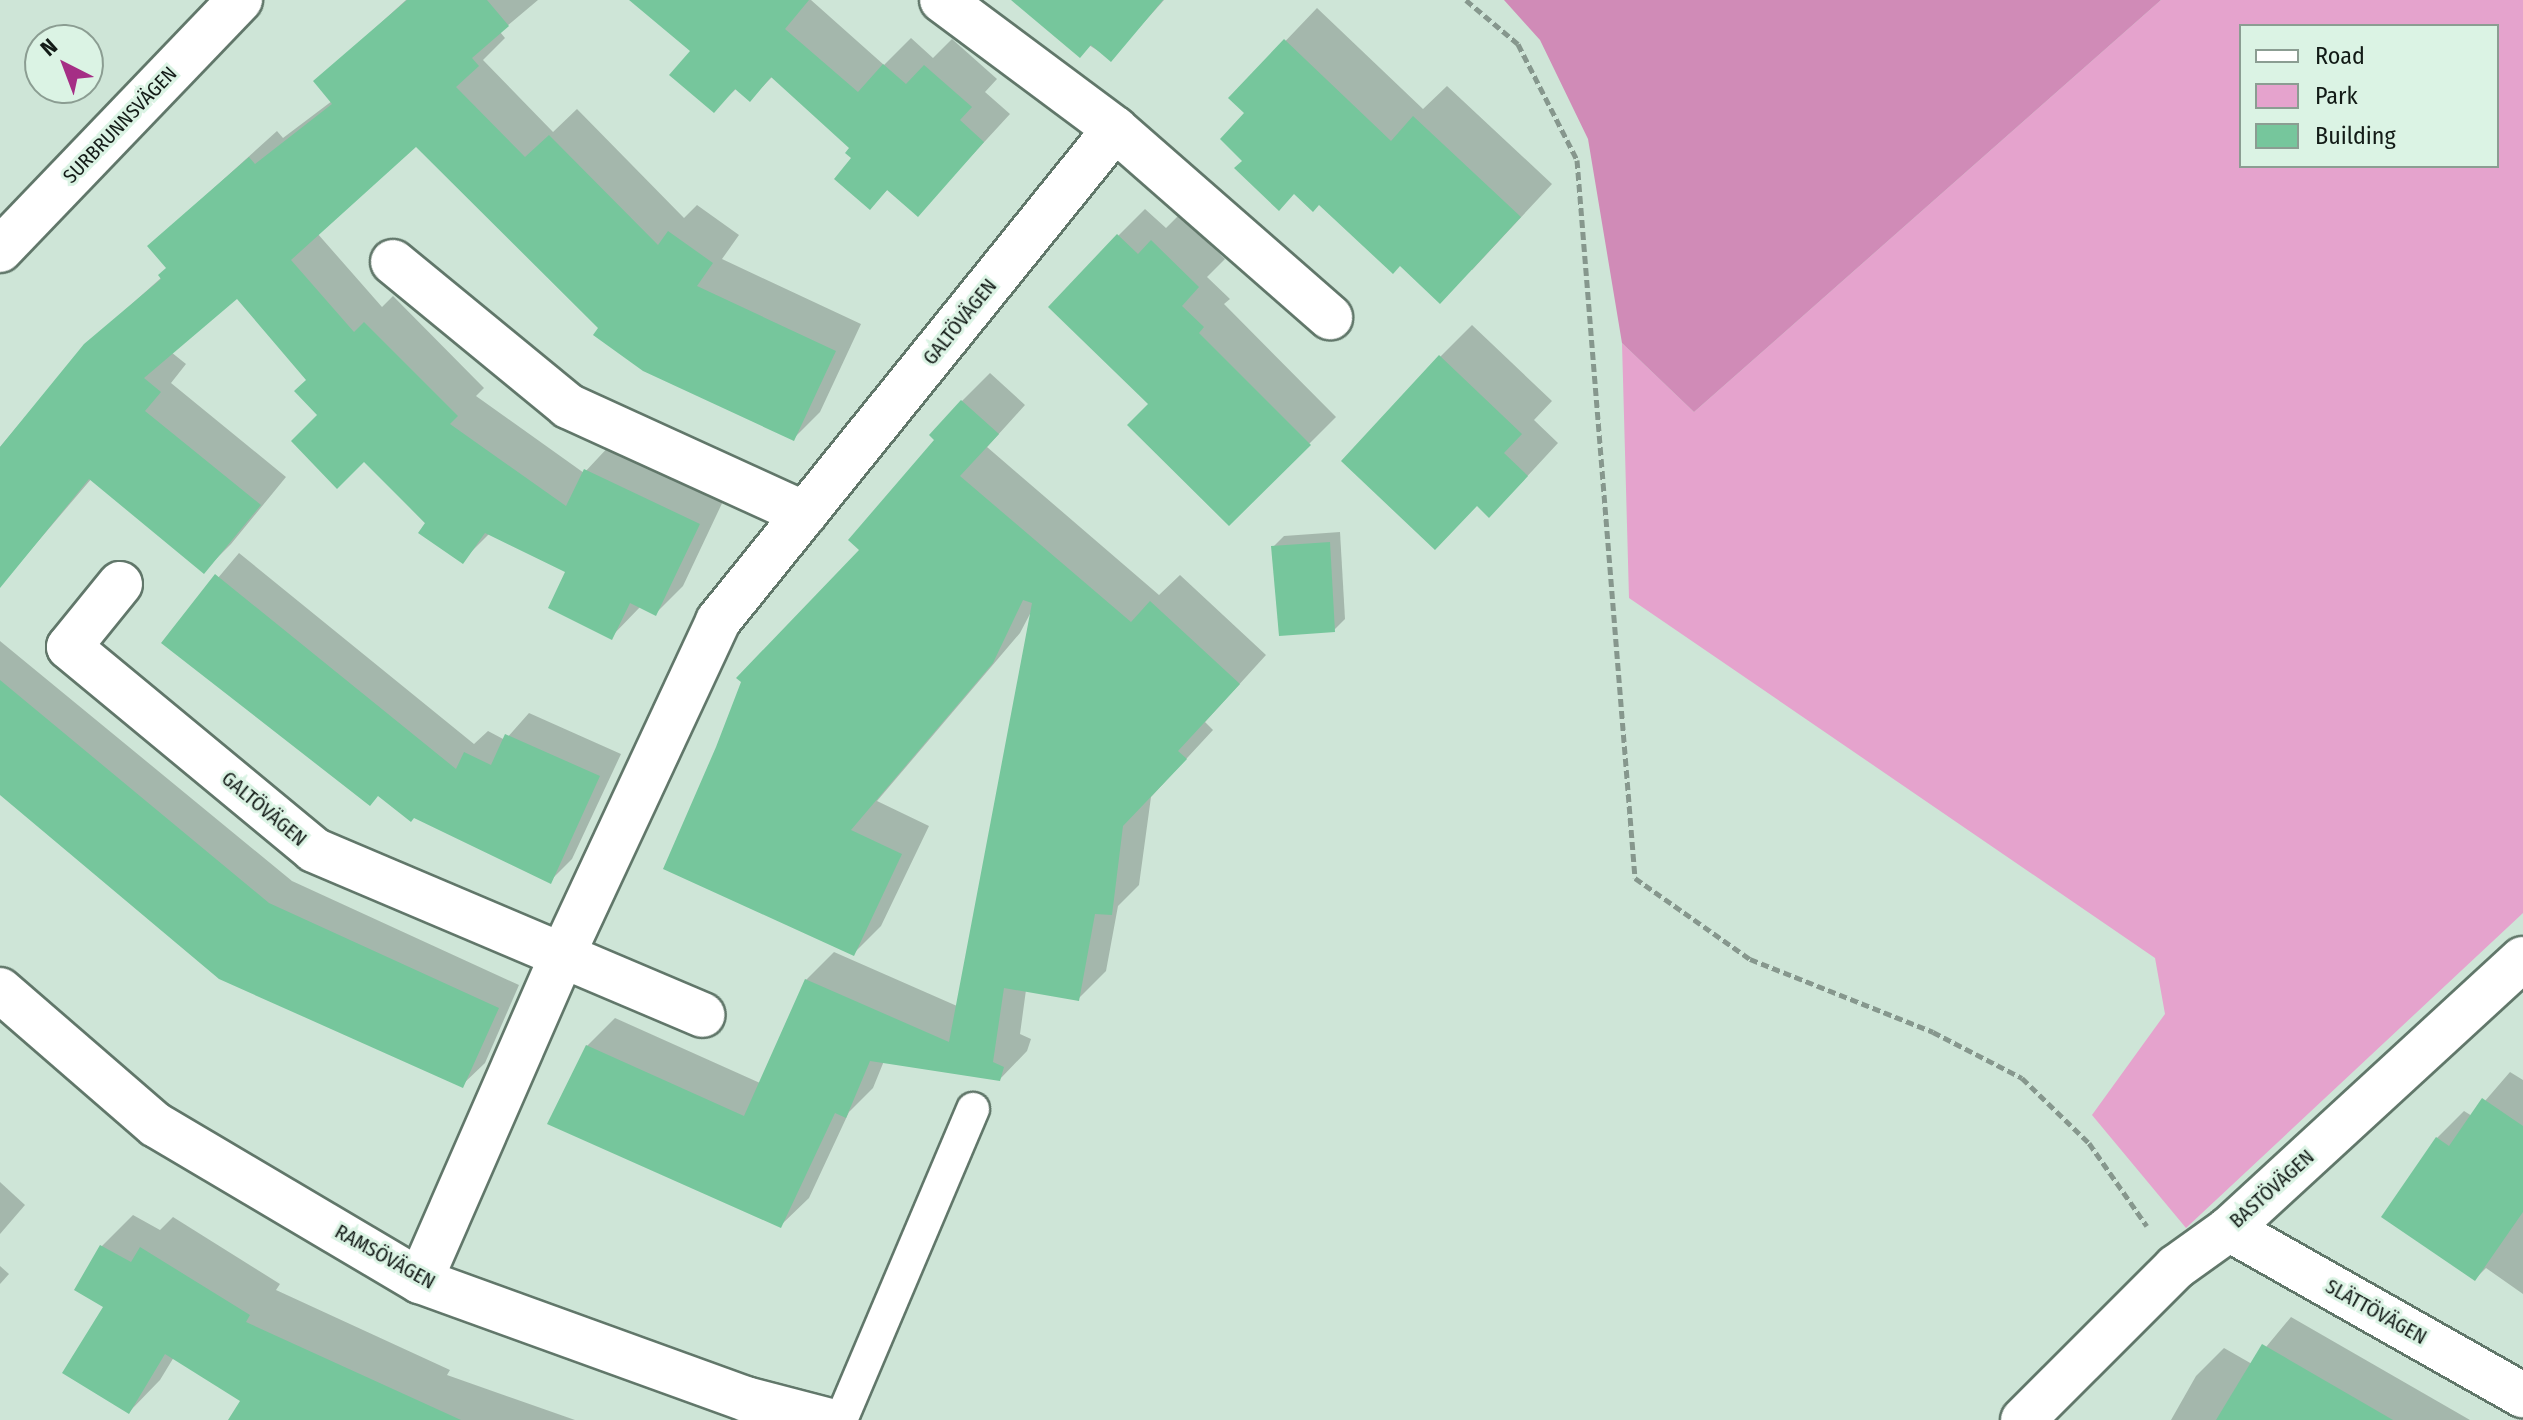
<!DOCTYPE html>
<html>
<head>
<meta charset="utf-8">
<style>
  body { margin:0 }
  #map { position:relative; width:2523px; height:1420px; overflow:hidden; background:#cee5d7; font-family:"Fira Sans Condensed",sans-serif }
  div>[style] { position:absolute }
  .green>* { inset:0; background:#e5a3cd }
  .forest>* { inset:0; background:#d08bb7 }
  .shadow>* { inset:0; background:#0003 }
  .building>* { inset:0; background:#76c69c }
  .path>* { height:5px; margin-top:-2.5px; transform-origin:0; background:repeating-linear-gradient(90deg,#86978d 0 8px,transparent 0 12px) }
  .roads { filter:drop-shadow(2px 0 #61776a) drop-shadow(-2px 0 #61776a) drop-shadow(0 2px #61776a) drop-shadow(0 -2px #61776a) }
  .service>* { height:32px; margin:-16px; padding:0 16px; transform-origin:16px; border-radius:16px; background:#fff }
  .minor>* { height:44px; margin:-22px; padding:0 22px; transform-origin:22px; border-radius:22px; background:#fff }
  span { translate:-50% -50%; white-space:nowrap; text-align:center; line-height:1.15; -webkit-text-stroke:6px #dbf3e4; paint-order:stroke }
  .street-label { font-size:20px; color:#131b17 }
  .legend { position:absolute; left:2239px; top:24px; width:260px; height:144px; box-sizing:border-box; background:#dbf3e4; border:2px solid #8b9d92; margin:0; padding:10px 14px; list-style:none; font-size:24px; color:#131b17 }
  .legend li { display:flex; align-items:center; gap:16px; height:40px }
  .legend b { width:40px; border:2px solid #8b9d92 }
  .north { position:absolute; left:24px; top:24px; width:80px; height:80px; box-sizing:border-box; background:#dbf3e4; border:2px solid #8b9d92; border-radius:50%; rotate:318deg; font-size:22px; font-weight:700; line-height:32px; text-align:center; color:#131b17 }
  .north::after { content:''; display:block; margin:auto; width:28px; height:36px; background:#a52e85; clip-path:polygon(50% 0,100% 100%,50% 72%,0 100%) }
</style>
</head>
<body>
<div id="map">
  <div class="green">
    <div style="clip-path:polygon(evenodd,2161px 0,2523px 0,2523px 913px,2186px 1228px,2092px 1115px,2165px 1014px,2155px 958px,1629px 598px,1622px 343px,1694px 412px,2161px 0,2241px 26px,2497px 26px,2497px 166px,2241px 166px,2241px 26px)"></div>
  </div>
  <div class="forest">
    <div style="clip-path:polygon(1504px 0,2161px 0,1694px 412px,1622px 343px,1588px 139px,1540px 40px)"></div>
  </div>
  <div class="shadow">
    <div style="clip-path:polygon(406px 0,538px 0,500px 32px,505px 38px,483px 60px,553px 132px,577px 109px,684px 218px,697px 205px,739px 235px,722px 259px,861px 324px,820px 412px,793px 439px,601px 328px,416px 144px,317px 233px,382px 307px,393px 296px,484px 388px,476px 396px,584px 473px,612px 443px,725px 497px,683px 586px,656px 613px,641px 606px,611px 637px,568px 571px,490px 533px,462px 561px,320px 415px,308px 380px,237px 296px,171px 352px,186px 364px,171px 383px,286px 477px,231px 544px,204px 571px,92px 478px,0 586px,0 447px,86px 345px,162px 277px,169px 268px,150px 246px,277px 131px,283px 138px,332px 101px,316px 82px)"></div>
    <div style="clip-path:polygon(633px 0,811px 0,884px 65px,911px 38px,933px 58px,952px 39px,997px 79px,985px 92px,1010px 114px,918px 214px,889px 188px,870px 208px,852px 148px,773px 76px,750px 99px,737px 88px,714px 110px,693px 51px)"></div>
    <div style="clip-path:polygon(1018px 0,1164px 0,1111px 59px)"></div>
    <div style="clip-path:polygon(1317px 8px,1423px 109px,1447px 86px,1552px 184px,1472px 270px,1294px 192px,1244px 160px,1247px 113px,1231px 98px)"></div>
    <div style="clip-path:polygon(1145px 209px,1166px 228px,1179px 215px,1225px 259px,1207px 277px,1230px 299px,1224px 304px,1336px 417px,1229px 524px,1151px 403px,1118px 236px)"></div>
    <div style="clip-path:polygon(1472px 325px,1552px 401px,1534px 420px,1558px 443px,1521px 483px,1440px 357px)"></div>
    <div style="clip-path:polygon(990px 373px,1025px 405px,987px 447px,1159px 595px,1180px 575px,1266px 655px,1205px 722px,1213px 730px,1151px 797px,1139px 885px,1118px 906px,1106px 971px,1078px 999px,1026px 990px,1020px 1034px,1031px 1039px,1027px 1051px,1000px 1079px,884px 1061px,873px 1088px,849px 1112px,809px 1198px,781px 1225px,587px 1046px,615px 1018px,760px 1083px,806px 980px,834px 952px,957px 1006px,1031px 612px,1020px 633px,877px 801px,929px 826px,881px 926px,853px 954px,665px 868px,862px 550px,962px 401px)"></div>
    <div style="clip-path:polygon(1340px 532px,1345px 619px,1334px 630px,1273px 547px,1284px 536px)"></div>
    <div style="clip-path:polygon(239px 553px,474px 744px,488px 731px,505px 740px,529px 713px,621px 754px,572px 859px,550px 881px,379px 794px,164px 642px)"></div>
    <div style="clip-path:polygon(0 641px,292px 881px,519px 985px,485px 1063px,462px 1085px,0 794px)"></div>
    <div style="clip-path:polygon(2510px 1072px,2523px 1080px,2523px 1294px,2486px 1268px,2475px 1279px,2437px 1138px,2464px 1111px,2472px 1116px)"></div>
    <div style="clip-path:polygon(0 1182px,25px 1205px,0 1234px)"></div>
    <div style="clip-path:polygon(133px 1215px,160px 1230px,173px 1217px,280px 1284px,276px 1290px,450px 1370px,447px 1375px,575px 1420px,231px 1420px,243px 1400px,174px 1357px,160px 1380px,129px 1412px,106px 1307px,84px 1277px,102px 1246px)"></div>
    <div style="clip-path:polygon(0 1266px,9px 1274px,0 1284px)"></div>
    <div style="clip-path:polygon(2291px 1317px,2470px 1420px,2171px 1420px,2196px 1376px,2224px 1348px,2252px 1364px)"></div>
  </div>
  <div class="building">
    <div style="clip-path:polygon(407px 0,487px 0,509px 26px,472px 58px,479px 66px,456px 87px,525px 157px,549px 135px,658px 245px,668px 231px,713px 263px,697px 286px,836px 351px,794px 441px,643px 371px,593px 335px,598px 328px,416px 147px,291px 260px,354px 332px,364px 322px,458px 416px,450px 424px,566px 506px,584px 469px,700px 524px,656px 616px,630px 603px,612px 640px,548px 608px,565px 572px,485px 533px,463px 564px,418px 533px,425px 523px,364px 462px,337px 489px,291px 441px,317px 415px,294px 391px,306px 380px,237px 299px,144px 378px,161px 392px,145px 411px,261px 505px,204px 574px,89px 479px,0 588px,0 447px,84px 344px,161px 279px,158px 275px,166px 268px,147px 246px,249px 157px,255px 164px,332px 104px,313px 81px)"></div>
    <div style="clip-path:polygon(629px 0,809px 0,785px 29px,858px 92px,883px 64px,906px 84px,924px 65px,972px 107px,960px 120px,984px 142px,918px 217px,887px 190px,870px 210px,834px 179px,851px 158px,845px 153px,849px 148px,771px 77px,750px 102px,735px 89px,714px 113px,669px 75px,690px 51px)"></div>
    <div style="clip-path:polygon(1011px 0,1163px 0,1111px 62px,1091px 45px,1080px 58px)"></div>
    <div style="clip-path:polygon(1284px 39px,1391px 141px,1413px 116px,1521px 217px,1440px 304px,1400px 266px,1393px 274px,1319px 205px,1313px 212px,1294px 194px,1279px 211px,1234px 168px,1242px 161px,1220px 139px,1244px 113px,1228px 98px)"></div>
    <div style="clip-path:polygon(1117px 234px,1138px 254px,1151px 240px,1199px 287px,1182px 306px,1204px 327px,1199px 333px,1311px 445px,1229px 526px,1127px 425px,1148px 404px,1048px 307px)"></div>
    <div style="clip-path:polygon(1439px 355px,1522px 434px,1504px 453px,1528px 476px,1489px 518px,1477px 506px,1435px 550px,1341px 461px)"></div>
    <div style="clip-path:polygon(961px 400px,999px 434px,960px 476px,1131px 622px,1150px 601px,1240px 684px,1178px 751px,1187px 759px,1123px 826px,1112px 915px,1095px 914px,1079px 1001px,1004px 988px,993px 1062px,1004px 1067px,1000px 1081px,870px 1061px,846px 1118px,835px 1113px,781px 1228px,547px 1124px,586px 1045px,744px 1116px,805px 979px,949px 1042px,1032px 603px,1023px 600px,993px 663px,851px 830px,902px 854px,854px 956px,663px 869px,716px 747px,741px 682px,736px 678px,859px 550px,848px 540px,934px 440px,929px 435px)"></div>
    <div style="clip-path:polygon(1330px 542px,1335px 632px,1279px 636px,1271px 546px)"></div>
    <div style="clip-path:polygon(215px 574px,456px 769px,464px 752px,491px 765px,505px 734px,600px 776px,551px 884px,414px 818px,411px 822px,378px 796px,370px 806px,161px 643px)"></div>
    <div style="clip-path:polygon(0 680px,269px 903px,499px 1008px,463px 1088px,219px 979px,0 795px)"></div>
    <div style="clip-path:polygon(2482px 1098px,2523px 1126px,2523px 1212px,2475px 1281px,2381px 1217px,2436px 1137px,2449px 1146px)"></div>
    <div style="clip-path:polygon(100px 1245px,131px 1262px,140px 1247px,250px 1315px,246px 1322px,461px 1420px,228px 1420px,240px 1401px,165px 1354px,129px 1414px,62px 1373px,103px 1307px,74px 1290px)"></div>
    <div style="clip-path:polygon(2262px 1344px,2393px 1420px,2216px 1420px)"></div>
  </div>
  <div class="path">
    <div style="left:1466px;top:0;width:68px;rotate:40.2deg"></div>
    <div style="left:1518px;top:44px;width:130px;rotate:63deg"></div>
    <div style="left:1577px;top:160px;width:720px;rotate:85.38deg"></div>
    <div style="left:1635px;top:878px;width:141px;rotate:35.2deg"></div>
    <div style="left:1750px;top:959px;width:197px;rotate:21.7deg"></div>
    <div style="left:1933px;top:1032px;width:100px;rotate:27.3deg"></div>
    <div style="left:2022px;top:1078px;width:93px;rotate:44.1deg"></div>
    <div style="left:2089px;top:1143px;width:101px;rotate:55.1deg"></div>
  </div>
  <div class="roads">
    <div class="service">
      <div style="left:841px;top:1420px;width:338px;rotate:-67deg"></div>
    </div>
    <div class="minor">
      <div style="left:942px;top:0;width:216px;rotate:36.7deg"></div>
      <div style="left:1115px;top:129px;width:286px;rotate:41.2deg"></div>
      <div style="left:0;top:250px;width:347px;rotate:-46.2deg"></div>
      <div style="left:393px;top:262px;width:227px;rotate:39.4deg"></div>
      <div style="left:568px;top:406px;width:260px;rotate:24.5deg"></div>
      <div style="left:120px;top:584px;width:81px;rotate:129deg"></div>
      <div style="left:69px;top:647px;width:318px;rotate:39.6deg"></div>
      <div style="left:314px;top:850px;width:422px;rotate:23deg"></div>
      <div style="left:0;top:990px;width:206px;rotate:40.9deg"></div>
      <div style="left:156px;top:1125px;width:307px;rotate:30.6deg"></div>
      <div style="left:420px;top:1281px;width:347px;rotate:19.9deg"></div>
      <div style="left:746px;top:1399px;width:83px;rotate:14.7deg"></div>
      <div style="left:2229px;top:1229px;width:338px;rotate:29.5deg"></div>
      <div style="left:420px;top:1281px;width:355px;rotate:-66.4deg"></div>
      <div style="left:562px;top:956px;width:370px;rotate:-65deg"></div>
      <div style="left:718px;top:621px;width:632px;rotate:-51.1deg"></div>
      <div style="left:2023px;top:1420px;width:216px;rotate:-45deg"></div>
      <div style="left:2176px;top:1267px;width:65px;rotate:-35.6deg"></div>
      <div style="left:2229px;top:1229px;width:399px;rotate:-42.6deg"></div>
    </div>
  </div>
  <div class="street-label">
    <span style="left:120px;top:125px;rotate:-46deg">SURBRUNNSVÄGEN</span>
    <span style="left:960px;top:322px;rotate:-51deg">GALTÖVÄGEN</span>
    <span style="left:264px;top:809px;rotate:40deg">GALTÖVÄGEN</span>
    <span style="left:2272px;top:1189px;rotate:-42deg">BASTÖVÄGEN</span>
    <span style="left:385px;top:1257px;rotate:29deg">RAMSÖVÄGEN</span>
    <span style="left:2376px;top:1312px;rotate:29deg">SLÄTTÖVÄGEN</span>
  </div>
  <ul class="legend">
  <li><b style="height:10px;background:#fff"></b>Road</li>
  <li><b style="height:22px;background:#e5a3cd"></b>Park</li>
  <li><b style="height:22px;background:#76c69c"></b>Building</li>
  </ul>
  <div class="north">N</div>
</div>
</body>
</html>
